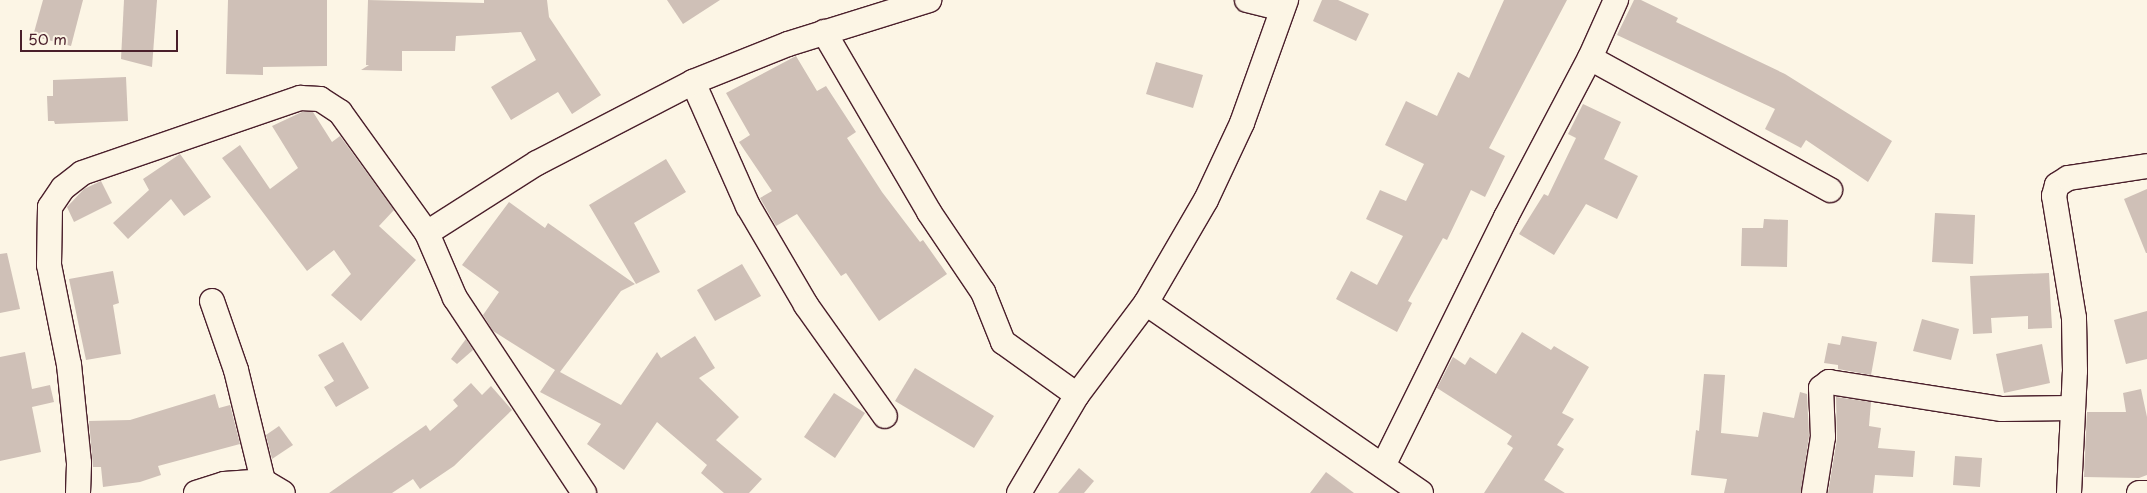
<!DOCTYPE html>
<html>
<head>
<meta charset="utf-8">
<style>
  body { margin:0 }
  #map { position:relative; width:2147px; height:493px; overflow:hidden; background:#fcf5e5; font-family:"Playpen Sans",sans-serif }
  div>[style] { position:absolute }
  .building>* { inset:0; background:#cfc0b7 }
  .roads { filter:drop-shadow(1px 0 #4a1f2b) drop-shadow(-1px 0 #4a1f2b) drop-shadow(0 1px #4a1f2b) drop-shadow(0 -1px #4a1f2b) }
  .minor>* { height:24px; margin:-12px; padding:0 12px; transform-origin:12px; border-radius:12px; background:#fcf5e5 }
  span { translate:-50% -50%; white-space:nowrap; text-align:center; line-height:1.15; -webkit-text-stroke:4.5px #fcf5e5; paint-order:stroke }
  .scale { position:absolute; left:20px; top:30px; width:158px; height:22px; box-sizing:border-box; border:2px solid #4a1f2b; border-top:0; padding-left:6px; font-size:15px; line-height:18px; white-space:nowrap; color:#4a1f2b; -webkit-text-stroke:4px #fcf5e5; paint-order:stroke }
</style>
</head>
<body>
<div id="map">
  <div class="building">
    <div style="clip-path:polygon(43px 0,83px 0,71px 46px,33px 36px)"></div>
    <div style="clip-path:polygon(124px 0,157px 0,152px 67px,121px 59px)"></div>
    <div style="clip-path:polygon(228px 0,327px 0,327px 66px,263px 67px,263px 75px,226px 74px)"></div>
    <div style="clip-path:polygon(368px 0,484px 3px,484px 0,547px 0,549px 17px,601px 95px,572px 114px,558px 92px,511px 120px,491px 87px,536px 60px,521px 32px,456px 36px,455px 51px,402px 51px,402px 71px,361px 70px,369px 65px,366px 65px)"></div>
    <div style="clip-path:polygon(667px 0,720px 0,683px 24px)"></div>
    <div style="clip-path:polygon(1322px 0,1338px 0,1369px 14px,1356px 41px,1313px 21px)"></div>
    <div style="clip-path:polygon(1504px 0,1567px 0,1489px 148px,1505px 156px,1485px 197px,1471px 190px,1447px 240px,1443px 238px,1408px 301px,1412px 303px,1397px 332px,1336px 299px,1351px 271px,1377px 285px,1403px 236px,1366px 219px,1380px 190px,1406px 201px,1424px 164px,1385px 145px,1406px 101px,1437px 116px,1458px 72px,1469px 78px)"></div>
    <div style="clip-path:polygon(1634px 0,1641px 0,1678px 18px,1676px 22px,1785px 74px,1892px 141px,1868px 182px,1806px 140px,1801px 148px,1765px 129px,1775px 109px,1617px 35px)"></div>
    <div style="clip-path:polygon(796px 56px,817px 91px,826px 86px,856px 132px,847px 138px,882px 192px,920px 242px,923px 240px,947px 274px,879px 321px,846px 273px,841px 276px,797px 214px,776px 226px,760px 198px,772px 191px,739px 142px,750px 135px,726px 93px)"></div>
    <div style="clip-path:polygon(1156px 62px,1203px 75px,1193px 108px,1146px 94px)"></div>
    <div style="clip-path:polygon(126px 77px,128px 121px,55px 124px,54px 121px,48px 121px,47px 96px,53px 96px,53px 80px)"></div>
    <div style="clip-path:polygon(1583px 104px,1621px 122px,1604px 159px,1638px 176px,1617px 219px,1586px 204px,1554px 255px,1519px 234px,1544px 194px,1548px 196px,1576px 138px,1568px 134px)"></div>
    <div style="clip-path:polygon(302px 112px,313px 112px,332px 142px,340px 136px,394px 210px,379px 226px,416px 260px,361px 321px,331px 295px,351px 274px,334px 250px,307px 271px,222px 158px,240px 145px,270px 189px,298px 168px,272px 126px)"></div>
    <div style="clip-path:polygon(180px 154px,211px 197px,184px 216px,171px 199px,128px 239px,113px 223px,149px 190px,143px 179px)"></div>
    <div style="clip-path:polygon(666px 159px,686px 192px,634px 223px,660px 272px,636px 284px,589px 205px)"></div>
    <div style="clip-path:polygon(101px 181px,112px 203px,74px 222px,67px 207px,84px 189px)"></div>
    <div style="clip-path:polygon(2147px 189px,2147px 253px,2146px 253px,2124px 199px)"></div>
    <div style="clip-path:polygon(509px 202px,545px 228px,548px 223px,635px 284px,621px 291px,560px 372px,621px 405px,657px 352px,661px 358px,695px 336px,715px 368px,699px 378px,739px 417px,716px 440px,762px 479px,749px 493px,724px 493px,701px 473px,707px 465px,657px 422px,624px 470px,587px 444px,601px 424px,540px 392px,555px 370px,493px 331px,483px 315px,499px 292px,462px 265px)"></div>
    <div style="clip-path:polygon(1935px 213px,1975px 215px,1973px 264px,1932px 262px)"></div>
    <div style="clip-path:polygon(1764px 219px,1788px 220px,1787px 267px,1741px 266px,1742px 228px,1763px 228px)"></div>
    <div style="clip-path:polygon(7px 253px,20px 309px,0 313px,0 254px)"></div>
    <div style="clip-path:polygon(742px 264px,761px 296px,715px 321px,697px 290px)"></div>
    <div style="clip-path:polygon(113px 271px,119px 303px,113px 305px,121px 354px,86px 360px,69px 279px)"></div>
    <div style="clip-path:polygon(2049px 273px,2052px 328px,2028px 329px,2028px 316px,1991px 318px,1992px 333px,1973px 334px,1970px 276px)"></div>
    <div style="clip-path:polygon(2147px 311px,2147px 359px,2126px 364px,2114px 320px)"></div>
    <div style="clip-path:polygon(1922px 319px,1959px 329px,1951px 360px,1913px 351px)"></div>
    <div style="clip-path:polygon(1522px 332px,1551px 350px,1554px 346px,1589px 367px,1562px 413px,1574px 419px,1557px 445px,1564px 449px,1544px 480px,1565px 493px,1484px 493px,1513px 448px,1507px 444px,1512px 436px,1437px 388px,1453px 357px,1465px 365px,1470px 357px,1496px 374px)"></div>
    <div style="clip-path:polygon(1842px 336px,1877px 342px,1871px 375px,1838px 369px,1838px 365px,1824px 363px,1828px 343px,1840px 345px)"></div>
    <div style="clip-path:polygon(466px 339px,473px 350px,457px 364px,451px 359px)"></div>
    <div style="clip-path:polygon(343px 342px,369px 388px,336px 407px,324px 387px,334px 381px,318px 355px)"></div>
    <div style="clip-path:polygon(2042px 344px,2050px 383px,2004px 393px,1996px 354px)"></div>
    <div style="clip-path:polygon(25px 352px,32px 389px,50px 385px,54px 402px,32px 407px,41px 452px,0 461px,0 357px)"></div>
    <div style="clip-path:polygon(915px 368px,994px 416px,974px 448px,895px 401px)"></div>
    <div style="clip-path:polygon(1704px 374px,1725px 375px,1721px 433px,1758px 437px,1763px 412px,1794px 418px,1800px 392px,1807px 394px,1809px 436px,1801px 493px,1724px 493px,1727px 479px,1691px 475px,1696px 430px,1699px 431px)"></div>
    <div style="clip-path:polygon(471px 383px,482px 395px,491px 386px,512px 410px,454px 466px,420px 489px,413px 479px,392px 493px,329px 493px,426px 425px,430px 431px,458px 406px,453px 400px)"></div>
    <div style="clip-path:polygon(2141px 389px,2147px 417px,2147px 475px,2139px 478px,2084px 477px,2087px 412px,2126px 412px,2123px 393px)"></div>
    <div style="clip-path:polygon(834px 393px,865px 413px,835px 458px,804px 437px)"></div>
    <div style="clip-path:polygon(215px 394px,219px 408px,230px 405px,240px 444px,158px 466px,161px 475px,140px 482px,103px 487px,101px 467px,93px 467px,89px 421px,130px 420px)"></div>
    <div style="clip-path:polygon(1836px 397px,1871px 402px,1869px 426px,1881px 428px,1878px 448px,1915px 451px,1913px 477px,1875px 475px,1873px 493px,1828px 493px,1837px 439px)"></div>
    <div style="clip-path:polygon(279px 426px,293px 445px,272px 459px,266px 435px)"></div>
    <div style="clip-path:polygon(1955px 456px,1982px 458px,1980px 487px,1953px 485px)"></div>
    <div style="clip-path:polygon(1079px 468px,1094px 481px,1084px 493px,1058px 493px)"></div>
    <div style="clip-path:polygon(1326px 472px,1354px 493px,1310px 493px)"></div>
  </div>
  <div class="roads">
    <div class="minor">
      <div style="left:1247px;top:0;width:36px;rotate:14deg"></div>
      <div style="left:824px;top:32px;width:208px;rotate:59.7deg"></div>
      <div style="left:929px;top:212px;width:97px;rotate:56deg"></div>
      <div style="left:983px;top:292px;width:54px;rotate:68.2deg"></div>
      <div style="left:1003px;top:342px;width:91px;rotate:35.6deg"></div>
      <div style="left:1590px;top:58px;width:274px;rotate:28.8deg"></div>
      <div style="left:693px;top:82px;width:136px;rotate:66.1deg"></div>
      <div style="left:748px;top:206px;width:115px;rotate:59.6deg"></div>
      <div style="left:806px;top:305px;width:136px;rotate:54.6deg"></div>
      <div style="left:427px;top:233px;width:130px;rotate:-32.5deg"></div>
      <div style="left:537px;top:163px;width:176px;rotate:-27.4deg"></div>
      <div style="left:693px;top:82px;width:102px;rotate:-21.8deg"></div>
      <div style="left:788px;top:44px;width:148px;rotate:-17.3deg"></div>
      <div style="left:212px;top:301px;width:73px;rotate:70.8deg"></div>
      <div style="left:236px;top:370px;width:114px;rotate:76.3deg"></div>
      <div style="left:1146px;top:303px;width:334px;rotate:34.6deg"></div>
      <div style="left:1383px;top:466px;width:278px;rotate:-63.7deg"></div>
      <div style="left:1506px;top:217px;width:180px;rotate:-62.2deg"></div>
      <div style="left:1590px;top:58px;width:64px;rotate:-65.9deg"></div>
      <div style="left:78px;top:493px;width:30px;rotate:-88deg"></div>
      <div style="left:79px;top:463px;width:99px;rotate:-95.8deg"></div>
      <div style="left:69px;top:365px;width:102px;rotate:-101.3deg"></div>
      <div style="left:49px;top:265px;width:58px;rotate:-89deg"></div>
      <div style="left:50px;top:207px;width:23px;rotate:-56deg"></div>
      <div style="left:63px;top:188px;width:24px;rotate:-38deg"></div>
      <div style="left:82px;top:173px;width:231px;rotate:-19deg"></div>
      <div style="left:300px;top:98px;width:20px;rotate:3deg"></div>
      <div style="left:320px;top:99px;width:24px;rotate:33deg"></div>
      <div style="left:340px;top:112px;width:149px;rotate:54.3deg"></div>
      <div style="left:427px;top:233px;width:71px;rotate:66.7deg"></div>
      <div style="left:455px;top:298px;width:234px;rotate:56.5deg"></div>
      <div style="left:196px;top:493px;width:29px;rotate:-18deg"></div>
      <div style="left:224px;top:484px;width:39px;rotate:-4deg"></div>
      <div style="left:263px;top:481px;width:23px;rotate:31deg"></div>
      <div style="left:1019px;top:493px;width:114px;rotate:-59.4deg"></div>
      <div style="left:1077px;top:395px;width:115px;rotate:-53.1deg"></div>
      <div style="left:1146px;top:303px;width:119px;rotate:-59.8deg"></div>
      <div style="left:1206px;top:200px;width:85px;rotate:-64.9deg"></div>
      <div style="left:1242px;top:123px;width:131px;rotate:-70.3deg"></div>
      <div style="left:1814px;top:493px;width:57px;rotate:-80.9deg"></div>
      <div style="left:1823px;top:437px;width:49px;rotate:-92.3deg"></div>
      <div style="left:1821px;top:388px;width:10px;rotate:-37deg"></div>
      <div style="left:1829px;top:382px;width:175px;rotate:8.9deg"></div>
      <div style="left:2002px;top:409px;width:69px;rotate:-0.8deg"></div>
      <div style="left:2069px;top:493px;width:122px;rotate:-87.2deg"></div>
      <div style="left:2075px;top:371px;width:53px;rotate:-91.1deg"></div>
      <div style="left:2074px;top:318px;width:124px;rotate:-99.3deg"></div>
      <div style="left:2054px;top:196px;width:11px;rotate:-75deg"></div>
      <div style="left:2057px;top:185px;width:13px;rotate:-32deg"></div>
      <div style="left:2068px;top:178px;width:80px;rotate:-8.6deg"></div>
      <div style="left:2139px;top:493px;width:8px"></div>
    </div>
  </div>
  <div class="scale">50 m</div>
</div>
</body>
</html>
